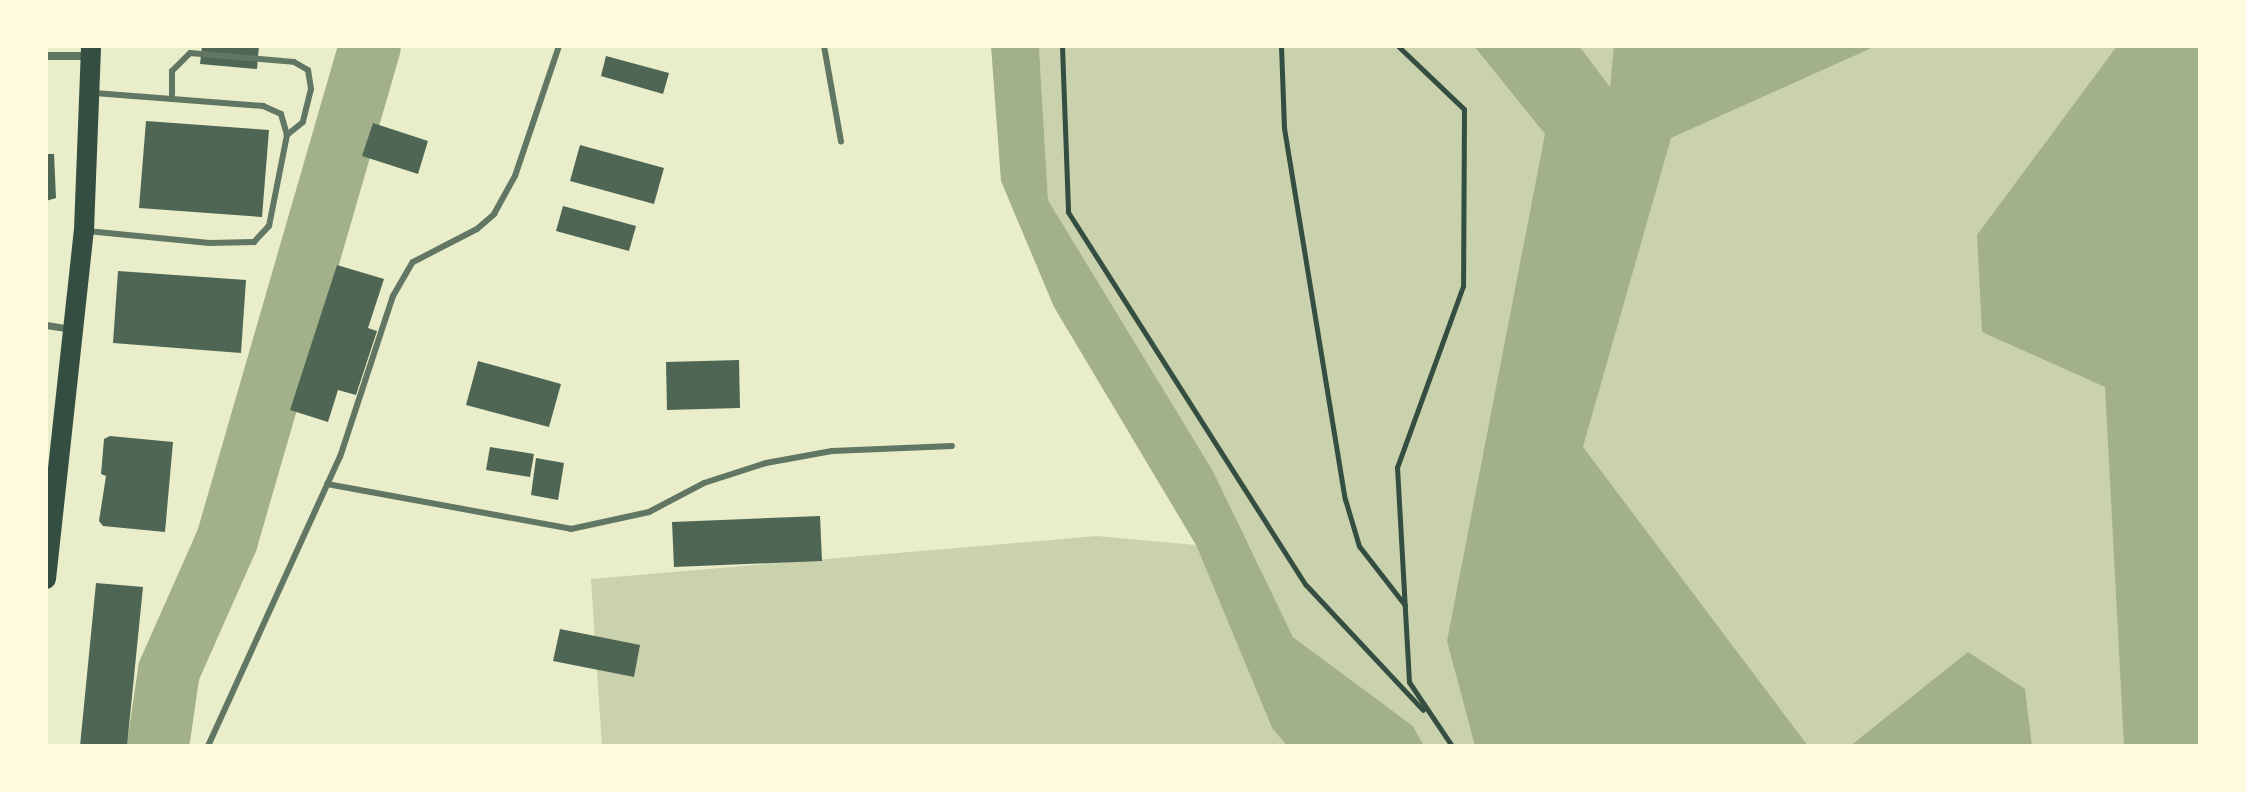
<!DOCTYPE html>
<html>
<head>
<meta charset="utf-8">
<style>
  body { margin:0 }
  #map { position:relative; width:2246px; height:792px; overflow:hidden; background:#e9edc9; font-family:"Open Sans",sans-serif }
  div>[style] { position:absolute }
  .green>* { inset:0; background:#cad2ad }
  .water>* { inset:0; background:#a3b18a }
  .river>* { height:62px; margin:-31px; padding:0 31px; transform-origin:31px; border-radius:31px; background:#a3b18a }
  .building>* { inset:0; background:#4f6655 }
  .path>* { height:5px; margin:-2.5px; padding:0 2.5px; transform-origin:2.5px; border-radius:2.5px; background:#344e41 }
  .service>* { height:6px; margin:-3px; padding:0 3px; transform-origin:3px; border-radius:3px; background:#617663 }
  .pedestrian>* { height:7px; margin:-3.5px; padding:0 3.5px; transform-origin:3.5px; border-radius:3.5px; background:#617663 }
  .minor>* { height:8px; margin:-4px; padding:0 4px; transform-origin:4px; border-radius:4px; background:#617663 }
  .primary>* { height:20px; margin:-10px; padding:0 10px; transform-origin:10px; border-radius:10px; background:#344e41 }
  span { translate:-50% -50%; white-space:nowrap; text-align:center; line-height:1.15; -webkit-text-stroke:8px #fefae0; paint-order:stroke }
  .frame { position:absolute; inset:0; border:48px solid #fefae0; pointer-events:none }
</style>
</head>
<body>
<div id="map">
  <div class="green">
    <div style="clip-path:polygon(1039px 46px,2200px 46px,2200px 746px,1424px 746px,1413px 726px,1293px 637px,1213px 471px,1048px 200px)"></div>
    <div style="clip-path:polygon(1097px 536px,1196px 545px,1272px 728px,1287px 746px,602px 746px,591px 579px)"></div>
  </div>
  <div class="water">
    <div style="clip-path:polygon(991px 46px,1039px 46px,1048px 200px,1213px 471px,1293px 637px,1413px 726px,1424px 746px,1287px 746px,1272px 728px,1196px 545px,1054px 307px,1001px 181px)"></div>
    <div style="clip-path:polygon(1474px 46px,1579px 46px,1610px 87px,1614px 46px,1876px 46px,1671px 138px,1583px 447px,1808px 746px,1475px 746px,1447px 641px,1545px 134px)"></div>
    <div style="clip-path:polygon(2117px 46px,2200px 46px,2200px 746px,2124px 746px,2105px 387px,1982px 332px,1977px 235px)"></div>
    <div style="clip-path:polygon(1968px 652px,2025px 689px,2032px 746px,1850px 746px)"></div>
  </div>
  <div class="river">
    <div style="left:158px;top:746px;width:76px;rotate:-81.7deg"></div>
    <div style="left:169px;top:671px;width:143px;rotate:-66.1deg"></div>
    <div style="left:227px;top:540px;width:514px;rotate:-73.86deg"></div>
  </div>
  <div class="building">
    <div style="clip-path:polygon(202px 46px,259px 46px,257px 69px,200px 64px)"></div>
    <div style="clip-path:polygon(606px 56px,669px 73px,663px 94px,601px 76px)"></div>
    <div style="clip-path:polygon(146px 121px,269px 130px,262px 217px,139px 208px)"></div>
    <div style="clip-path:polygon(373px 123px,428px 141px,418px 174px,362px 156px)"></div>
    <div style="clip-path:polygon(580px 145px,664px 168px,654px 204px,570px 181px)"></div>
    <div style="clip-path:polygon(46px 154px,54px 154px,56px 198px,46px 201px)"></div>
    <div style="clip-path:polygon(563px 206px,636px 226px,629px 251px,556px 231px)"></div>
    <div style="clip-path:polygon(337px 265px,384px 279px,368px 328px,377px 331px,356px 395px,338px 390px,328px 422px,290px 410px)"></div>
    <div style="clip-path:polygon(118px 271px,246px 280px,241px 353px,113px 343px)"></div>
    <div style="clip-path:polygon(739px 360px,740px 408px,667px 410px,666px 362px)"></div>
    <div style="clip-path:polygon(478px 361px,561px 384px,549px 427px,466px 405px)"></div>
    <div style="clip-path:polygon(110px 436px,173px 442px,165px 532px,103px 526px,99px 521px,106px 476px,101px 474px,104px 439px)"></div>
    <div style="clip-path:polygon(490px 447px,534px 454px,530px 477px,486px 470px)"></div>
    <div style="clip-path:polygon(536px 458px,564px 463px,558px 500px,531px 495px)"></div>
    <div style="clip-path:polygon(820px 516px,822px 561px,674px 567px,672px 522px)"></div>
    <div style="clip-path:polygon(96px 583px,143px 587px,127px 746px,80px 746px)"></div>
    <div style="clip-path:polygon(560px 629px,640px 645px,634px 677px,553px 661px)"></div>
  </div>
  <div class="path">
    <div style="left:1062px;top:46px;width:166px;rotate:87.9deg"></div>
    <div style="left:1068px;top:212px;width:442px;rotate:57.5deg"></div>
    <div style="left:1306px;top:585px;width:171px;rotate:46.9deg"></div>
    <div style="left:1281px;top:46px;width:82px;rotate:87.9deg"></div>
    <div style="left:1284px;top:128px;width:376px;rotate:80.7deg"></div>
    <div style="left:1345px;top:499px;width:49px;rotate:73.4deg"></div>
    <div style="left:1359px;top:546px;width:75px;rotate:52.1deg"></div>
    <div style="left:1398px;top:46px;width:91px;rotate:43.7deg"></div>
    <div style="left:1464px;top:109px;width:177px;rotate:90.3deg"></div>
    <div style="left:1463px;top:286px;width:193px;rotate:110deg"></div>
    <div style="left:1397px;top:467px;width:215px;rotate:86.8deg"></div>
    <div style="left:1409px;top:682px;width:77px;rotate:56.1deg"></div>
  </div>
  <div class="service">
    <div style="left:824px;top:46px;width:97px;rotate:79.9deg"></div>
    <div style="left:172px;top:99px;width:28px;rotate:-90deg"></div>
    <div style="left:172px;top:71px;width:25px;rotate:-45deg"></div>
    <div style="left:190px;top:53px;width:104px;rotate:4.9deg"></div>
    <div style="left:294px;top:62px;width:16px;rotate:30deg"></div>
    <div style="left:308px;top:70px;width:19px;rotate:81deg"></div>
    <div style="left:311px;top:89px;width:34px;rotate:104deg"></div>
    <div style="left:303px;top:122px;width:21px;rotate:141deg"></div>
    <div style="left:87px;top:231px;width:123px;rotate:5.6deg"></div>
    <div style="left:209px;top:243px;width:45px;rotate:-1.3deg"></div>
    <div style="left:254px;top:242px;width:22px;rotate:-47deg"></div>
    <div style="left:269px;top:226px;width:93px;rotate:-78.8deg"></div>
    <div style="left:287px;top:135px;width:22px;rotate:-106deg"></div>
    <div style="left:281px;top:114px;width:20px;rotate:-156deg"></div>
    <div style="left:263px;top:106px;width:169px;rotate:-175.6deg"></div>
    <div style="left:327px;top:484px;width:248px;rotate:10.4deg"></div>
    <div style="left:571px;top:529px;width:80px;rotate:-12.3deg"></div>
    <div style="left:649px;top:512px;width:62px;rotate:-27.8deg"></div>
    <div style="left:704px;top:483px;width:65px;rotate:-17.9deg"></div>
    <div style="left:766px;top:463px;width:67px;rotate:-10.3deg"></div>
    <div style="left:832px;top:451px;width:120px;rotate:-2.4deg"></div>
    <div style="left:208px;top:746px;width:318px;rotate:-65.5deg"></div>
    <div style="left:340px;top:457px;width:169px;rotate:-71.8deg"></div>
    <div style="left:393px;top:296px;width:39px;rotate:-60deg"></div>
    <div style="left:413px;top:262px;width:72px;rotate:-27.3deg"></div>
    <div style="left:477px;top:229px;width:23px;rotate:-41deg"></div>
    <div style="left:494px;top:214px;width:43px;rotate:-61.1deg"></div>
    <div style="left:515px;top:176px;width:137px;rotate:-71.3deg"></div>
  </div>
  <div class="pedestrian">
    <div style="left:46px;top:325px;width:25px;rotate:9deg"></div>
  </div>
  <div class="minor">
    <div style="left:46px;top:56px;width:44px"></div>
  </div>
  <div class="primary">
    <div style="left:46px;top:579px;width:351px;rotate:-83.8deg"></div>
    <div style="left:84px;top:230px;width:184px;rotate:-87.8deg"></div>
  </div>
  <div class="frame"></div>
</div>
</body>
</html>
